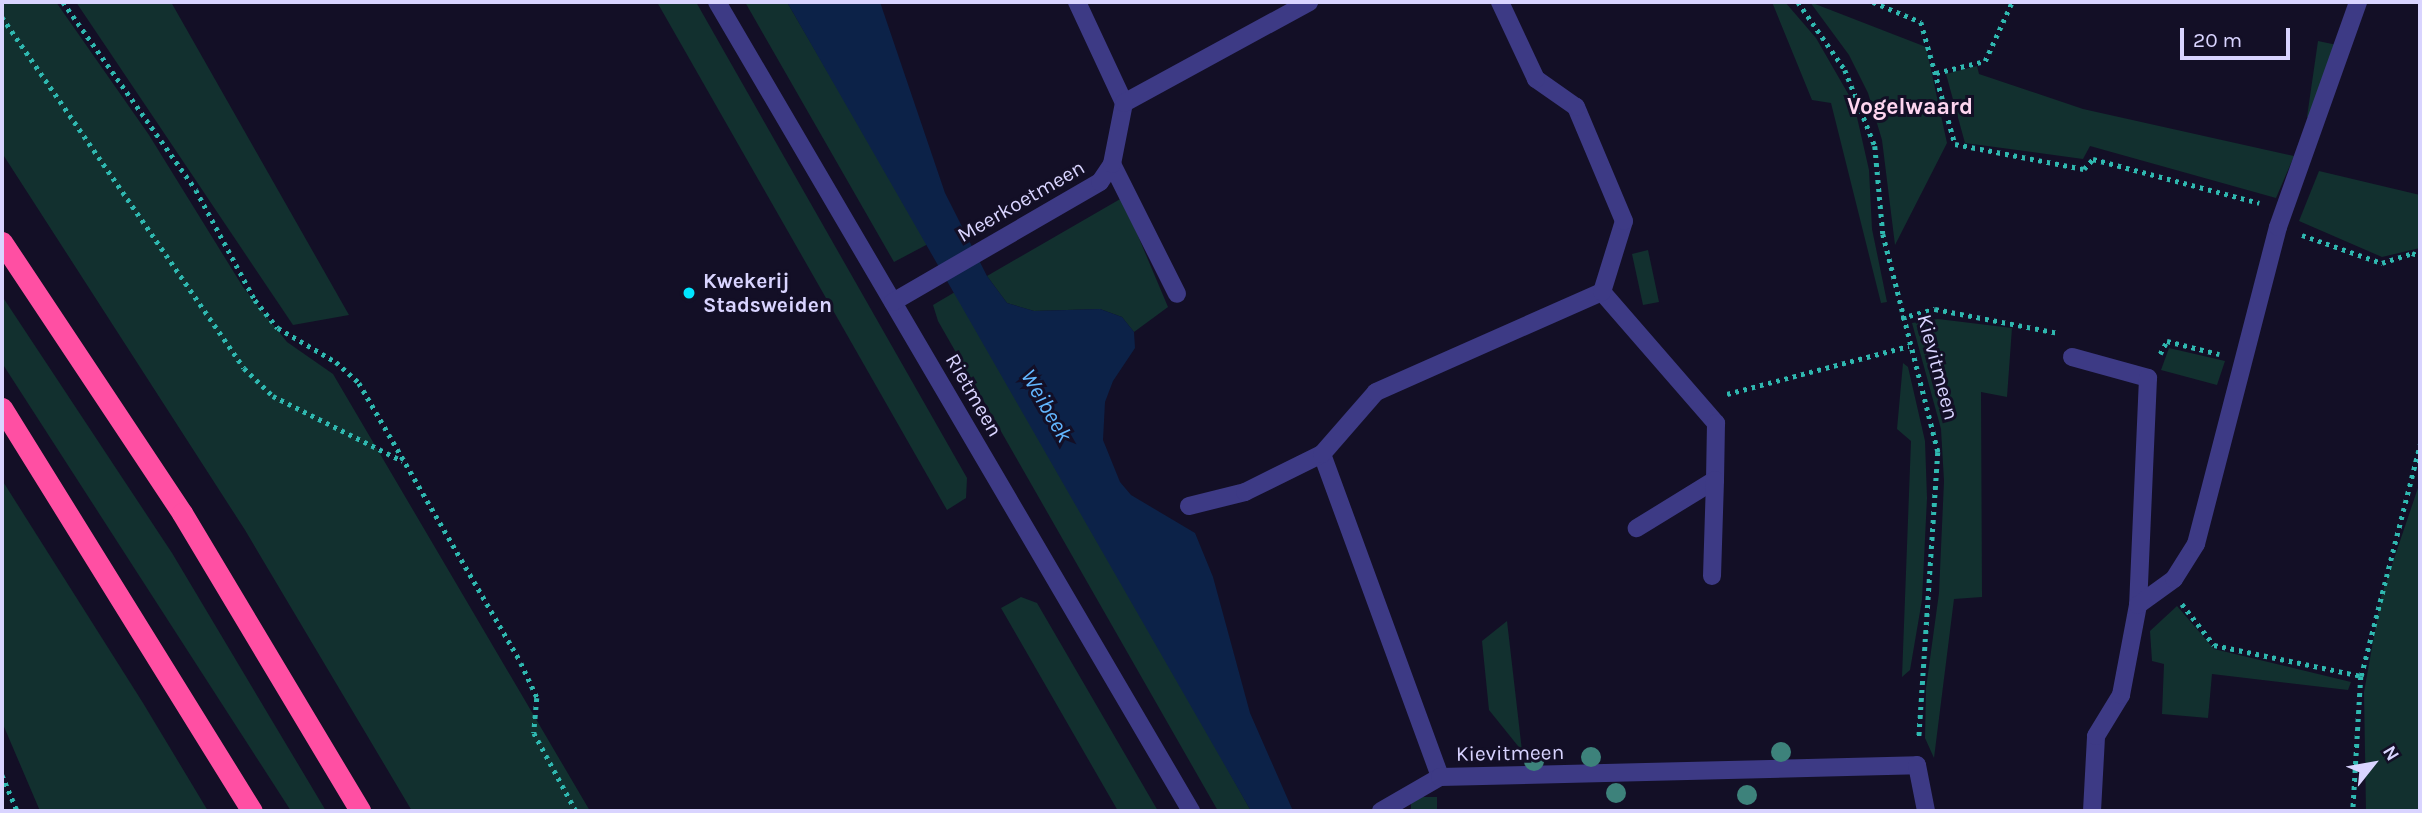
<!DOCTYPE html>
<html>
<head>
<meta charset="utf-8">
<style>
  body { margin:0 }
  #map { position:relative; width:2422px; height:813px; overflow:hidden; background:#130f26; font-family:Karla,sans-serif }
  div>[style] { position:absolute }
  .green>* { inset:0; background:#12302f }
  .water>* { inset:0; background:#0c2248 }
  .path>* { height:4.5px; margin-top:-2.25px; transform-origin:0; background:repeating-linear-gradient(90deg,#2fb8b0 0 3.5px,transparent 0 8.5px) }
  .minor>* { height:18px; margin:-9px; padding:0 9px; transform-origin:9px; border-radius:9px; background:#3d3a85 }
  .highway>* { height:21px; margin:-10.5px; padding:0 10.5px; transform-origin:10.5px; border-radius:10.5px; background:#ff4fa3 }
  .trees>* { width:20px; height:20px; margin:-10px; border-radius:50%; background:#3d827b }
  .dots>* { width:19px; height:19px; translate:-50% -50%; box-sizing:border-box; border:4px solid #130f26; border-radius:50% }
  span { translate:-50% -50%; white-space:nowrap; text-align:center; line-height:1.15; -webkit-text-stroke:6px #130f26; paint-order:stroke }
  .street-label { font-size:21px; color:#d9d4ff }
  .poi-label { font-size:21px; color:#d9d4ff; font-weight:700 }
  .left { translate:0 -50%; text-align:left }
  .neighbourhood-label { font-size:23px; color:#ffd6f0; font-weight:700 }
  .water-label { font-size:23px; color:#62b6ff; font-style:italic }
  .frame { position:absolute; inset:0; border:4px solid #d9d4ff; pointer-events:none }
  .north { position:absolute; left:2338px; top:729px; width:70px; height:70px; -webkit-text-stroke:5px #130f26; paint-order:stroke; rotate:59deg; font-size:19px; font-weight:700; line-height:28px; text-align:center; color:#d9d4ff }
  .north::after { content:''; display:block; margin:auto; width:24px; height:32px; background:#d9d4ff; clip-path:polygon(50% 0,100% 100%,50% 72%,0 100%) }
  .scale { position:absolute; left:2180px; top:28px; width:110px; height:32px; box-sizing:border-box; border:4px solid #d9d4ff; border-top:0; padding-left:9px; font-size:21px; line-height:24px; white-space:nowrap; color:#d9d4ff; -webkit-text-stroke:5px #130f26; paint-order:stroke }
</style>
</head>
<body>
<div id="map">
  <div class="green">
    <div style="clip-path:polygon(2px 2px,56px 2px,149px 135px,243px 287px,287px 342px,333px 374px,590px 811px,412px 811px,245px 530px,2px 153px)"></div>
    <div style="clip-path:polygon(76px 2px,171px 2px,349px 315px,293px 325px)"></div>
    <div style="clip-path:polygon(657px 2px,696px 2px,967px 478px,966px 498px,947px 510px)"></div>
    <div style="clip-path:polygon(745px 2px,787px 2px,928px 244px,894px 262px)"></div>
    <div style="clip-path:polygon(1772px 2px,1785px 2px,1816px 38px,1854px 104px,1869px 170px,1872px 229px,1887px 302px,1881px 303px,1831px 103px,1812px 100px)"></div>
    <div style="clip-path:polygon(1810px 2px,1926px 47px,1947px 143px,1895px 245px,1882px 140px,1868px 93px,1849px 55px)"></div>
    <div style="clip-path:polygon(2318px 41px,2337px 45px,2316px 116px,2307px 117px)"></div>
    <div style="clip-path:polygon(1977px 66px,1979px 74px,2083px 109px,2294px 156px,2276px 198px,2090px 146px,2083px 159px,1965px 143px,1946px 74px)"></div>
    <div style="clip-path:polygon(2319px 171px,2420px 195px,2420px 248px,2382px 257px,2299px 221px)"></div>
    <div style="clip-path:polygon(1122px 198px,1168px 307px,1134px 332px,1122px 317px,1100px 309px,1034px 311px,1007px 303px,987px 276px)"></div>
    <div style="clip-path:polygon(1648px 250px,1659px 302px,1643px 305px,1632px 254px)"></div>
    <div style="clip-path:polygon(955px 292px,1119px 574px,1251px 811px,1218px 811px,938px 321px,933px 305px)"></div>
    <div style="clip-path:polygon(2px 296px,172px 553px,326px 811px,291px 811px,2px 363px)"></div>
    <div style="clip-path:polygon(1938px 319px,2012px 328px,2007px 397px,1981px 392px,1982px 597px,1954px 599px,1934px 758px,1925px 738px,1926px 688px,1939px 593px,1944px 481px,1941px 429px,1912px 323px)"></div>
    <div style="clip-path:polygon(2169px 348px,2225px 361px,2217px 385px,2161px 370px)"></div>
    <div style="clip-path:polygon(1903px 363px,1908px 367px,1925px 441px,1927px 498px,1922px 600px,1910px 670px,1902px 677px,1911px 441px,1897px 429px)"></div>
    <div style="clip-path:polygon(2px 480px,143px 703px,208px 811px,40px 811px,2px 722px)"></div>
    <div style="clip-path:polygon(2420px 482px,2420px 811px,2366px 811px,2364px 692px,2381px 597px)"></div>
    <div style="clip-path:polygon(1021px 597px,1037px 603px,1158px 811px,1118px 811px,1001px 608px)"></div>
    <div style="clip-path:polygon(2177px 606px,2214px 649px,2351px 682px,2348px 690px,2212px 674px,2208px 718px,2162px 714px,2164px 664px,2152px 661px,2150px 631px)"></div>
    <div style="clip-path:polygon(1507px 621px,1522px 751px,1489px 710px,1482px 641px)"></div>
    <div style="clip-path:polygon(1411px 797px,1437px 797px,1437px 811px,1411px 811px)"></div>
  </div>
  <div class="water">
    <div style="clip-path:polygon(787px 2px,880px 2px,945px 193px,987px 276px,1007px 303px,1034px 311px,1100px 309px,1122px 317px,1134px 332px,1135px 348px,1113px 381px,1105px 402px,1103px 440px,1120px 482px,1131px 495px,1195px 533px,1213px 577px,1250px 713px,1293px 811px,1251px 811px)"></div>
  </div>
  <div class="path">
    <div style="left:63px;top:2px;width:230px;rotate:54.7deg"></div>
    <div style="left:196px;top:190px;width:125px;rotate:61.8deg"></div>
    <div style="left:255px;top:300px;width:36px;rotate:51deg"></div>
    <div style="left:278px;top:328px;width:67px;rotate:30.4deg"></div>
    <div style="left:336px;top:362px;width:31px;rotate:42deg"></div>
    <div style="left:359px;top:383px;width:323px;rotate:59.9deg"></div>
    <div style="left:521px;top:663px;width:38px;rotate:65deg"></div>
    <div style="left:537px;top:698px;width:35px;rotate:95deg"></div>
    <div style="left:534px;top:733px;width:89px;rotate:61.7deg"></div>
    <div style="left:1798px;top:2px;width:83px;rotate:55.3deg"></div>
    <div style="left:1845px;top:70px;width:82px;rotate:68.5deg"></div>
    <div style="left:1875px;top:146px;width:88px;rotate:84.8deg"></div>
    <div style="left:1883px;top:234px;width:225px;rotate:75.8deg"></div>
    <div style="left:1938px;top:452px;width:288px;rotate:93.8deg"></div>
    <div style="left:1873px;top:2px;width:52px;rotate:22.6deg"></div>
    <div style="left:1921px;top:22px;width:127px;rotate:74.4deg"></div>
    <div style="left:1955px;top:144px;width:131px;rotate:11deg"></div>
    <div style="left:2084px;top:169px;width:13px;rotate:-48deg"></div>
    <div style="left:2093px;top:159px;width:172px;rotate:14.8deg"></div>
    <div style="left:2px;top:17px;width:426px;rotate:55.4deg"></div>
    <div style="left:244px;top:368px;width:40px;rotate:44deg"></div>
    <div style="left:273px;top:396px;width:145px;rotate:26.6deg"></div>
    <div style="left:1936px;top:73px;width:50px;rotate:-13.8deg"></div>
    <div style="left:1985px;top:61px;width:65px;rotate:-65.4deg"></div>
    <div style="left:2302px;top:235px;width:85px;rotate:19.3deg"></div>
    <div style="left:2382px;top:263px;width:32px;rotate:-18deg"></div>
    <div style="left:2412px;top:253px;width:9px;rotate:21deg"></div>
    <div style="left:1901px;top:318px;width:35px;rotate:-15deg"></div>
    <div style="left:1935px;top:309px;width:125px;rotate:11deg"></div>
    <div style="left:2160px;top:354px;width:15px;rotate:-62deg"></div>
    <div style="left:2167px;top:341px;width:54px;rotate:14deg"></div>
    <div style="left:1727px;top:394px;width:188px;rotate:-14.8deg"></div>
    <div style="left:2182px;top:604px;width:52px;rotate:52deg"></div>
    <div style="left:2214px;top:645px;width:150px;rotate:11.9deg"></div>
    <div style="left:2361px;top:676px;width:135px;rotate:93.4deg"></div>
    <div style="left:2361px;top:676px;width:239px;rotate:-75.7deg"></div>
    <div style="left:2px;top:775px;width:39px;rotate:67deg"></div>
  </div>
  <div class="minor">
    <div style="left:717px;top:2px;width:938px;rotate:59.63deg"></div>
    <div style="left:1077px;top:2px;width:111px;rotate:65deg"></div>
    <div style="left:1112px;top:164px;width:145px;rotate:63.4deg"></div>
    <div style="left:1602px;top:292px;width:174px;rotate:49deg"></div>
    <div style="left:1716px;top:423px;width:57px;rotate:91deg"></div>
    <div style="left:1715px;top:480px;width:92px;rotate:148.4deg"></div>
    <div style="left:893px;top:302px;width:239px;rotate:-30.1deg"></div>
    <div style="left:1100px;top:182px;width:22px;rotate:-56deg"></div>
    <div style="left:1112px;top:164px;width:62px;rotate:-78.9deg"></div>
    <div style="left:1124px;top:103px;width:211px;rotate:-28.6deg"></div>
    <div style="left:2072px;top:357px;width:79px;rotate:15.4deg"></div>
    <div style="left:2148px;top:378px;width:227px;rotate:92.5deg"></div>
    <div style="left:1322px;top:454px;width:344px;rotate:69.9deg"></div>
    <div style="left:1189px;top:506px;width:58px;rotate:-14deg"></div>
    <div style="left:1245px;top:492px;width:86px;rotate:-26.3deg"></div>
    <div style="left:1322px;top:454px;width:82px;rotate:-48.9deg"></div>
    <div style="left:1376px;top:392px;width:247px;rotate:-23.9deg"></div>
    <div style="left:1602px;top:292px;width:74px;rotate:-72.8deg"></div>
    <div style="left:1624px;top:221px;width:124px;rotate:-112.8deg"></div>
    <div style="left:1576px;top:107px;width:49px;rotate:-145deg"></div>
    <div style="left:1536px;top:79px;width:85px;rotate:-115.1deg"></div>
    <div style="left:1712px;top:576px;width:96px;rotate:-88.2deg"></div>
    <div style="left:1381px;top:811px;width:68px;rotate:-30deg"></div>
    <div style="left:1440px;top:777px;width:477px;rotate:-1.4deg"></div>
    <div style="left:1917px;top:765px;width:47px;rotate:78.9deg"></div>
    <div style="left:2092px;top:811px;width:75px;rotate:-86.9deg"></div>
    <div style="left:2096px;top:736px;width:48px;rotate:-58.6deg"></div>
    <div style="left:2121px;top:695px;width:92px;rotate:-79.3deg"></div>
    <div style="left:2138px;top:605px;width:44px;rotate:-35.8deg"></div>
    <div style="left:2174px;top:579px;width:41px;rotate:-57.8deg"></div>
    <div style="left:2196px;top:544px;width:327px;rotate:-75.5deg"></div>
    <div style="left:2278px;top:227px;width:239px;rotate:-70.4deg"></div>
  </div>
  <div class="highway">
    <div style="left:2px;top:242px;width:325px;rotate:56.4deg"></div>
    <div style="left:182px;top:513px;width:347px;rotate:59.1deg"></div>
    <div style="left:2px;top:408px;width:474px;rotate:58.2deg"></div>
  </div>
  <div class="trees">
    <div style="left:1781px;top:752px"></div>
    <div style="left:1591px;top:757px"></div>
    <div style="left:1534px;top:761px"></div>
    <div style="left:1616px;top:793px"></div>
    <div style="left:1747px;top:795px"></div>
  </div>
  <div class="dots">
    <div style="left:689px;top:293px;background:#00e5ff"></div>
  </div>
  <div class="street-label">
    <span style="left:1021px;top:201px;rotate:-30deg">Meerkoetmeen</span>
    <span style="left:1938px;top:367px;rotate:75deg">Kievitmeen</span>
    <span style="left:974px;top:395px;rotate:60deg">Rietmeen</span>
    <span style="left:1510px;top:753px;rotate:-1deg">Kievitmeen</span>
  </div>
  <div class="poi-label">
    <span class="left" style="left:703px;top:293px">Kwekerij<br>Stadsweiden</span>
  </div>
  <div class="neighbourhood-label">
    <span style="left:1910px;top:107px">Vogelwaard</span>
  </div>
  <div class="water-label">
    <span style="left:1046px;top:406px;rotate:60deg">Weibeek</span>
  </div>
  <div class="frame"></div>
  <div class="north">N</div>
  <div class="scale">20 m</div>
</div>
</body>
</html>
